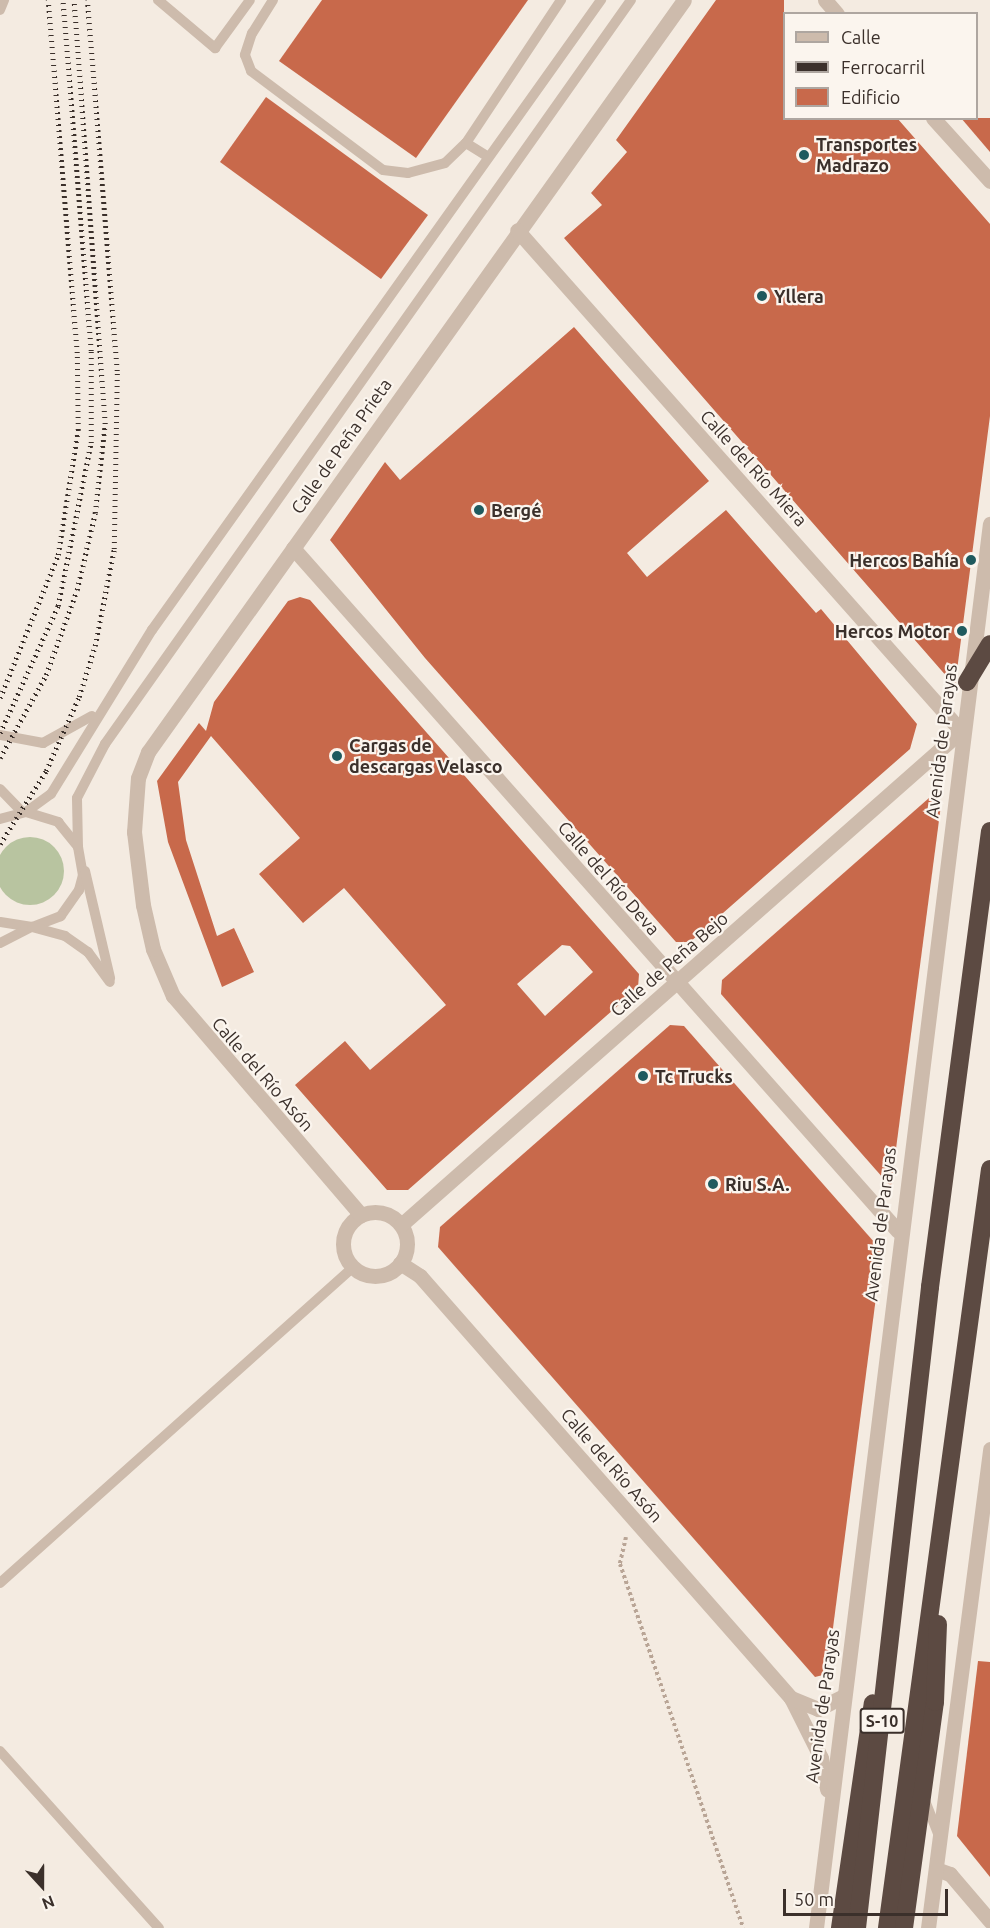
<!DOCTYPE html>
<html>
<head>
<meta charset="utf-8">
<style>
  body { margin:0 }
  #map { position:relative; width:990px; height:1928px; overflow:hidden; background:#f4ebe1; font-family:Ubuntu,sans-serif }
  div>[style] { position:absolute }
  .green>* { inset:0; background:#b8c4a0 }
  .round { border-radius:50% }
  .building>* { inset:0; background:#c8694b }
  .path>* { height:4px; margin-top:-2px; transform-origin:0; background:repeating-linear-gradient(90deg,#b9a596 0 3px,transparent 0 6px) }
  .service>* { height:10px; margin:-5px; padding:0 5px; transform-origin:5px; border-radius:5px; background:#cdbbac }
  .minor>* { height:15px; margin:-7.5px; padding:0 7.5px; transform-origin:7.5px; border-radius:7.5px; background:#cdbbac }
  .minor>.ring { margin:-7.5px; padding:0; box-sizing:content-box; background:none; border:15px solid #cdbbac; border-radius:50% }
  .motorway>* { height:18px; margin:-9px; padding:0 9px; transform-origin:9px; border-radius:9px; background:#5c4a42 }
  .rail>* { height:4.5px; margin-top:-2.25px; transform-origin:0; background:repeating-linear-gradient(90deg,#3b302b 0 1.5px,transparent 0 6px) }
  .dots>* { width:16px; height:16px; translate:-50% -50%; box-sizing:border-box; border:3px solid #fbf5ee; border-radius:50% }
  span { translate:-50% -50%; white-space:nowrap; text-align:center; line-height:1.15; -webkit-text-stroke:4.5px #fbf5ee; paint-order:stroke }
  .shield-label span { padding:2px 4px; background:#fbf5ee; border:2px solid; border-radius:4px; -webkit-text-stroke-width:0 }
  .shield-label { font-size:16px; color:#3b302b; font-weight:700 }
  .poi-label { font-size:18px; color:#3b302b; font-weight:700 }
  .left { translate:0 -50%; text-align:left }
  .right { translate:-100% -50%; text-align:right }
  .street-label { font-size:18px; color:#3b302b }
  .legend { position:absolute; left:783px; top:12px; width:195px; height:108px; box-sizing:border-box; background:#fbf5ee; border:2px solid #aea6a0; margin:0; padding:8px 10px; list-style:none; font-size:18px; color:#3b302b }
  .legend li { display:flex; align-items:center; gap:12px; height:30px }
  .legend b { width:30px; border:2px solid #aea6a0 }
  .north { position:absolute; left:12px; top:1856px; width:60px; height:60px; -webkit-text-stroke:4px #fbf5ee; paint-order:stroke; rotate:159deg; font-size:16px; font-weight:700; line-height:24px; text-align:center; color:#3b302b }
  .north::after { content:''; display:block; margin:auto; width:21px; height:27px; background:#3b302b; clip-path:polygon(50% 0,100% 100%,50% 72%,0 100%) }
  .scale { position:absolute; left:783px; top:1889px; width:165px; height:27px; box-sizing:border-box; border:3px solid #3b302b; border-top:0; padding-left:8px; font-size:18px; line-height:21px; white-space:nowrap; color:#3b302b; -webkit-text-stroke:4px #fbf5ee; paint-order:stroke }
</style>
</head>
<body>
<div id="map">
  <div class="green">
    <div class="round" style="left:-4px;top:837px;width:68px;height:68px"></div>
  </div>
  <div class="building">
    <div style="clip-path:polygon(322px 0,528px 0,416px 158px,279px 61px)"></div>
    <div style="clip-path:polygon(716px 0,784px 0,784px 118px,897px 118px,990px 224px,990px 416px,955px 686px,564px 238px,602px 205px,591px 193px,627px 152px,616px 140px)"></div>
    <div style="clip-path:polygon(266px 97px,428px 215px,381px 279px,220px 162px)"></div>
    <div style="clip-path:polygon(961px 118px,990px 118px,990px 152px)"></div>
    <div style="clip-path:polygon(574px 327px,709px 481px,627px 553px,647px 577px,726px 510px,816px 613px,821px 609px,917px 724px,910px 749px,690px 942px,676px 942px,425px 658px,330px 540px,385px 462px,400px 480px)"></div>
    <div style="clip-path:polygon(evenodd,300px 597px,310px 600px,639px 974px,638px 988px,408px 1190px,387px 1190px,295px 1085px,345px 1041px,370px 1070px,446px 1005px,344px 888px,303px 923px,259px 874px,300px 838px,211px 736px,178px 782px,186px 840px,217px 936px,234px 928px,254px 972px,222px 987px,168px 842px,157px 781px,199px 723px,206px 731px,214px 702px,288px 601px,300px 597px,562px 945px,570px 946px,593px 972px,545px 1016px,517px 984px,562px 945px)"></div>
    <div style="clip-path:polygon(929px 798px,941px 805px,891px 1187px,721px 994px,722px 980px)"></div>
    <div style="clip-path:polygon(670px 1025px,684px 1026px,882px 1251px,827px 1674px,815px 1677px,438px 1247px,440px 1227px)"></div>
    <div style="clip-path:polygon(978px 1661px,990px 1662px,990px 1877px,957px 1836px)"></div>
  </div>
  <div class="path">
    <div style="left:626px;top:1537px;width:28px;rotate:103deg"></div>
    <div style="left:620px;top:1564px;width:384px;rotate:71.3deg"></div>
  </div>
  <div class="service">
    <div style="left:158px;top:0;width:75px;rotate:40.1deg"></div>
    <div style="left:215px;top:48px;width:59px;rotate:-53.9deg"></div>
    <div style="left:273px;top:0;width:39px;rotate:122deg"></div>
    <div style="left:252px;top:33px;width:23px;rotate:108deg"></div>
    <div style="left:245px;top:55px;width:17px;rotate:69deg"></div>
    <div style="left:251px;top:71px;width:165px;rotate:36.9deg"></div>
    <div style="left:383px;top:170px;width:25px;rotate:7deg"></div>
    <div style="left:408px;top:173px;width:38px;rotate:-15deg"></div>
    <div style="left:445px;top:163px;width:29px;rotate:-44deg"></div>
    <div style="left:466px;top:143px;width:172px;rotate:-56.4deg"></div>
    <div style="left:0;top:10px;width:11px;rotate:-68deg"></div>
    <div style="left:466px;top:143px;width:26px;rotate:32deg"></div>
    <div style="left:0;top:735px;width:44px;rotate:10.5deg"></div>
    <div style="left:43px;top:743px;width:56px;rotate:-28.9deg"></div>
    <div style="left:0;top:789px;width:32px;rotate:46deg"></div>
    <div style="left:26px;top:812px;width:31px;rotate:-36deg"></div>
    <div style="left:51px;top:794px;width:193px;rotate:-58.4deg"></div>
    <div style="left:152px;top:630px;width:774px;rotate:-54.52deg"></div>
    <div style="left:0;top:819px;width:27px;rotate:-15deg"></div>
    <div style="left:26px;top:812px;width:34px;rotate:17deg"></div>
    <div style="left:58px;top:822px;width:32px;rotate:51deg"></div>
    <div style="left:78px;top:847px;width:28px;rotate:80deg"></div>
    <div style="left:83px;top:875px;width:16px;rotate:105deg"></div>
    <div style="left:79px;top:890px;width:32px;rotate:125deg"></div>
    <div style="left:61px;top:916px;width:31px;rotate:159deg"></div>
    <div style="left:32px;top:927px;width:32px;rotate:-171deg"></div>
    <div style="left:78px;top:847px;width:49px;rotate:-91.2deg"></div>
    <div style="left:77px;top:798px;width:61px;rotate:-62.6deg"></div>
    <div style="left:105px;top:744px;width:911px;rotate:-54.74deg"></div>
    <div style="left:85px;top:871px;width:110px;rotate:76.8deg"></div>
    <div style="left:0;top:943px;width:36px;rotate:-27deg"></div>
    <div style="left:32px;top:927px;width:34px;rotate:15deg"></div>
    <div style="left:65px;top:936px;width:28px;rotate:35deg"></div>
    <div style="left:88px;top:952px;width:37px;rotate:54deg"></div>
    <div style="left:0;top:1583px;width:474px;rotate:-41.8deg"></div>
    <div style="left:0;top:1751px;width:238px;rotate:48.1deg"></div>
    <div style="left:924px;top:1798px;width:41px;rotate:68.5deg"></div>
  </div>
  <div class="minor">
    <div style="left:825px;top:0;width:18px;rotate:49deg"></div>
    <div style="left:933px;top:118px;width:85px;rotate:47.9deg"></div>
    <div style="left:293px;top:548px;width:912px;rotate:48.47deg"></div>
    <div class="ring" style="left:343px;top:1212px;width:49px;height:49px"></div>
    <div style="left:361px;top:1215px;width:289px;rotate:-130.6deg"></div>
    <div style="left:173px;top:996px;width:51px;rotate:-113.1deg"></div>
    <div style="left:153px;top:949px;width:45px;rotate:-102.8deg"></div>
    <div style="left:143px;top:905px;width:74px;rotate:-97deg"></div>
    <div style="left:134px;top:832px;width:54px;rotate:-85.8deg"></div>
    <div style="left:138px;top:778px;width:28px;rotate:-69deg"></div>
    <div style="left:148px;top:752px;width:923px;rotate:-54.52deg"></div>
    <div style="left:401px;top:1225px;width:747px;rotate:-41.42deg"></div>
    <div style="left:961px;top:731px;width:669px;rotate:-131.55deg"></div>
    <div style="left:400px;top:1263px;width:24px;rotate:33deg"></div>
    <div style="left:420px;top:1276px;width:562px;rotate:48.68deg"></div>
    <div style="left:791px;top:1698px;width:67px;rotate:63.4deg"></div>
    <div style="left:821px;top:1758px;width:32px;rotate:79deg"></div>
    <div style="left:791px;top:1698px;width:29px;rotate:22deg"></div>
    <div style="left:818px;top:1709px;width:29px;rotate:-27deg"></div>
    <div style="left:936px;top:1869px;width:15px;rotate:20deg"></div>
    <div style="left:950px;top:1874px;width:62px;rotate:49.6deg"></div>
    <div style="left:816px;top:1928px;width:1415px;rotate:-82.94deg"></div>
    <div style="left:928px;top:1928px;width:483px;rotate:-82.6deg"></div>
  </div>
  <div class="motorway">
    <div style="left:967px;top:682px;width:44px;rotate:-58.8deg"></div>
    <div style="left:840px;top:1928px;width:227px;rotate:-81.7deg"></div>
    <div style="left:857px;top:1928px;width:645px;rotate:-83.5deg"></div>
    <div style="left:930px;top:1287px;width:460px;rotate:-82.5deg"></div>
    <div style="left:887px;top:1928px;width:766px;rotate:-82.27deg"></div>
    <div style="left:904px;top:1928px;width:228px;rotate:-82.2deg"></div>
    <div style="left:935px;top:1702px;width:78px;rotate:-87.8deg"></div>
  </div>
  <div class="rail">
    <div style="left:0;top:698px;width:154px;rotate:-67.9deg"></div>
    <div style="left:58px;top:555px;width:127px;rotate:-80.9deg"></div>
    <div style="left:78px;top:430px;width:77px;rotate:-90.7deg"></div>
    <div style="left:77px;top:353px;width:354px;rotate:-94.7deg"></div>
    <div style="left:0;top:733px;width:140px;rotate:-65.5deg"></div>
    <div style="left:58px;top:606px;width:166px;rotate:-78.6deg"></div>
    <div style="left:91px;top:443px;width:92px;rotate:-90deg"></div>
    <div style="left:91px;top:351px;width:352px;rotate:-94.6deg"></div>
    <div style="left:0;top:758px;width:95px;rotate:-61deg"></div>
    <div style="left:46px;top:675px;width:90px;rotate:-70deg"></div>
    <div style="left:77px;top:590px;width:79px;rotate:-76.8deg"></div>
    <div style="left:95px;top:513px;width:90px;rotate:-83.6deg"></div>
    <div style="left:105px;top:424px;width:425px;rotate:-94.2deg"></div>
    <div style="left:0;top:844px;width:86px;rotate:-57.8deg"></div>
    <div style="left:46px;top:771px;width:81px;rotate:-66deg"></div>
    <div style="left:79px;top:697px;width:53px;rotate:-72.6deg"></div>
    <div style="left:95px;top:646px;width:99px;rotate:-78.9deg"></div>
    <div style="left:114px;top:549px;width:178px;rotate:-89deg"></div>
    <div style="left:117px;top:371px;width:372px;rotate:-94.6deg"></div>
  </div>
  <div class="dots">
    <div style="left:804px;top:155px;background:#1f5a5e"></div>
    <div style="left:762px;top:296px;background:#1f5a5e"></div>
    <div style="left:479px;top:510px;background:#1f5a5e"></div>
    <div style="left:971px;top:560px;background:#1f5a5e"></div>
    <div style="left:962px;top:631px;background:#1f5a5e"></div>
    <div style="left:337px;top:756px;background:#1f5a5e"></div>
    <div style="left:643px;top:1076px;background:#1f5a5e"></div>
    <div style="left:713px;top:1184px;background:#1f5a5e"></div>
  </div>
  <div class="shield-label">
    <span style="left:882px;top:1721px">S-10</span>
  </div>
  <div class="poi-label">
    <span class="left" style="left:816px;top:155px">Transportes<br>Madrazo</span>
    <span class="left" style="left:774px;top:296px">Yllera</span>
    <span class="left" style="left:491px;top:510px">Bergé</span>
    <span class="right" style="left:959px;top:560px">Hercos Bahía</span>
    <span class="right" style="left:950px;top:631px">Hercos Motor</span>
    <span class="left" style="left:349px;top:756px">Cargas de<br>descargas Velasco</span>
    <span class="left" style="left:655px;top:1076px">Tc Trucks</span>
    <span class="left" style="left:725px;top:1184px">Riu S.A.</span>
  </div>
  <div class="street-label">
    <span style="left:341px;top:446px;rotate:-55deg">Calle de Peña Prieta</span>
    <span style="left:754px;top:468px;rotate:48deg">Calle del Río Miera</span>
    <span style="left:941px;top:741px;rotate:-83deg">Avenida de Parayas</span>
    <span style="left:609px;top:878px;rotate:49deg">Calle del Río Deva</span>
    <span style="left:669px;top:964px;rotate:-41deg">Calle de Peña Bejo</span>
    <span style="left:263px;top:1074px;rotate:49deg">Calle del Río Asón</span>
    <span style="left:880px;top:1224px;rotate:-83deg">Avenida de Parayas</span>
    <span style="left:612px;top:1465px;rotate:49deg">Calle del Río Asón</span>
    <span style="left:822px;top:1706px;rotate:-82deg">Avenida de Parayas</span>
  </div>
  <ul class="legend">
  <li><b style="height:8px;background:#cdbbac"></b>Calle</li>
  <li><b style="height:8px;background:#3b302b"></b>Ferrocarril</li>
  <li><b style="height:16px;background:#c8694b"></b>Edificio</li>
  </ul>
  <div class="north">N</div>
  <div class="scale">50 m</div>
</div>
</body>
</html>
